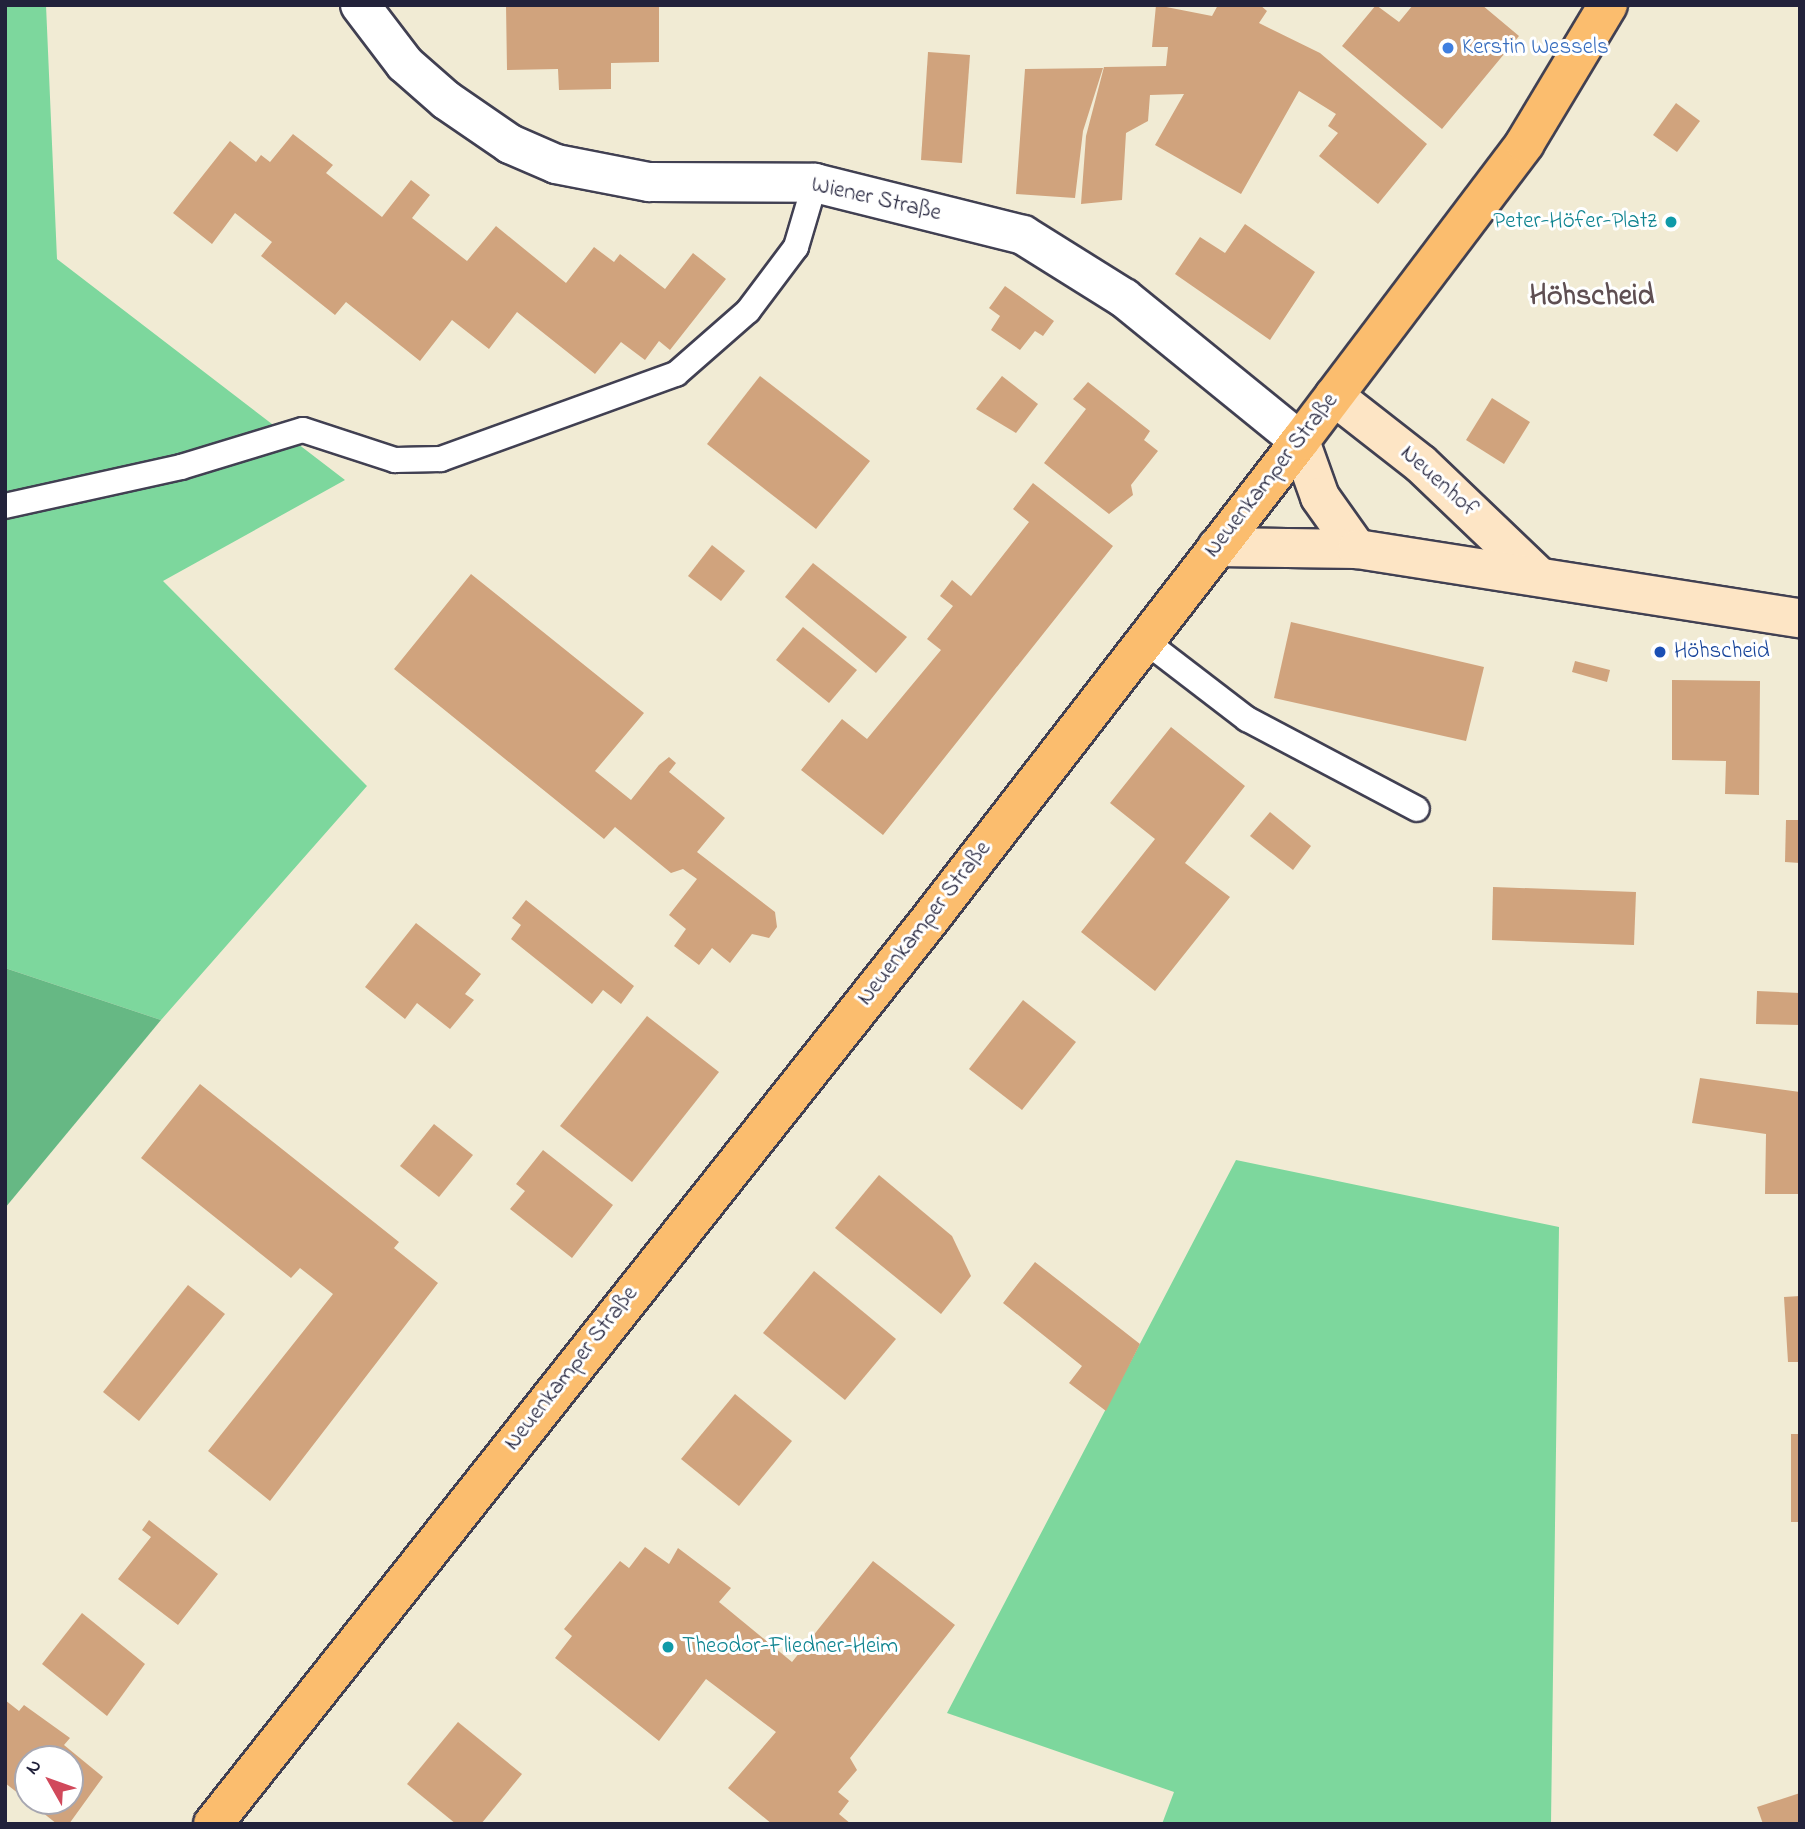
<!DOCTYPE html>
<html>
<head>
<meta charset="utf-8">
<style>
  body { margin:0 }
  #map { position:relative; width:1805px; height:1829px; overflow:hidden; background:#f1ebd4; font-family:"Indie Flower",sans-serif }
  div>[style] { position:absolute }
  .green>* { inset:0; background:#7dd79d }
  .forest>* { inset:0; background:#66b884 }
  .building>* { inset:0; background:#d0a37d }
  .roads { filter:drop-shadow(2px 0 #414052) drop-shadow(-2px 0 #414052) drop-shadow(0 2px #414052) drop-shadow(0 -2px #414052) }
  .lane>* { height:24px; margin:-12px; padding:0 12px; transform-origin:12px; border-radius:12px; background:#fff }
  .street>* { height:38px; margin:-19px; padding:0 19px; transform-origin:19px; border-radius:19px; background:#fff }
  .secondary>* { height:38px; margin:-19px; padding:0 19px; transform-origin:19px; border-radius:19px; background:#fde5c5 }
  .primary>* { height:38px; margin:-19px; padding:0 19px; transform-origin:19px; border-radius:19px; background:#fbbd6e }
  .dots>* { width:19px; height:19px; translate:-50% -50%; box-sizing:border-box; border:4px solid #fff; border-radius:50% }
  span { translate:-50% -50%; white-space:nowrap; text-align:center; line-height:1.15; -webkit-text-stroke:6px #fff; paint-order:stroke }
  .shop-label { font-size:23px; color:#366cbe }
  .left { translate:0 -50%; text-align:left }
  .street-label { font-size:23px; color:#22223b }
  .culture-label { font-size:23px; color:#0d838f }
  .right { translate:-100% -50%; text-align:right }
  .transit-label { font-size:23px; color:#164399 }
  .district-label { font-size:30px; color:#5f4f52; font-weight:700 }
  .frame { position:absolute; inset:0; border:7px solid #22223b; pointer-events:none }
  .north { position:absolute; left:14px; top:1745px; width:70px; height:70px; box-sizing:border-box; background:#fff; border:2px solid #a7a7b1; border-radius:50%; rotate:310deg; font-size:19px; font-weight:700; line-height:28px; text-align:center; color:#22223b }
  .north::after { content:''; display:block; margin:auto; width:24px; height:32px; background:#d1495b; clip-path:polygon(50% 0,100% 100%,50% 72%,0 100%) }
</style>
</head>
<body>
<div id="map">
  <div class="green">
    <div style="clip-path:polygon(5px 5px,46px 5px,57px 259px,345px 480px,163px 581px,367px 786px,161px 1020px,5px 968px)"></div>
    <div style="clip-path:polygon(1236px 1160px,1559px 1227px,1551px 1824px,1162px 1824px,1174px 1792px,947px 1713px)"></div>
  </div>
  <div class="forest">
    <div style="clip-path:polygon(5px 968px,161px 1020px,5px 1208px)"></div>
  </div>
  <div class="building">
    <div style="clip-path:polygon(506px 5px,659px 5px,659px 62px,611px 63px,611px 89px,559px 90px,558px 69px,507px 70px)"></div>
    <div style="clip-path:polygon(1156px 5px,1212px 16px,1218px 5px,1260px 5px,1267px 11px,1259px 23px,1320px 53px,1427px 144px,1378px 204px,1319px 156px,1338px 133px,1328px 126px,1336px 114px,1299px 91px,1241px 194px,1155px 145px,1184px 94px,1150px 95px,1148px 121px,1126px 133px,1122px 200px,1081px 204px,1086px 136px,1104px 67px,1166px 66px,1168px 47px,1152px 47px)"></div>
    <div style="clip-path:polygon(1376px 5px,1399px 22px,1413px 5px,1482px 5px,1519px 36px,1442px 129px,1342px 46px)"></div>
    <div style="clip-path:polygon(928px 52px,970px 55px,962px 163px,921px 160px)"></div>
    <div style="clip-path:polygon(1103px 68px,1083px 131px,1075px 198px,1016px 194px,1025px 69px)"></div>
    <div style="clip-path:polygon(1676px 103px,1700px 121px,1677px 152px,1653px 135px)"></div>
    <div style="clip-path:polygon(293px 134px,333px 165px,326px 173px,382px 217px,411px 180px,430px 195px,412px 218px,467px 261px,496px 226px,566px 283px,594px 247px,614px 262px,620px 254px,665px 289px,693px 253px,726px 279px,670px 350px,659px 341px,645px 360px,621px 342px,595px 374px,517px 312px,489px 349px,452px 320px,420px 361px,346px 302px,335px 315px,261px 256px,272px 242px,235px 213px,212px 244px,173px 213px,230px 141px,256px 162px,261px 155px,270px 162px)"></div>
    <div style="clip-path:polygon(1245px 224px,1315px 272px,1270px 340px,1175px 274px,1200px 237px,1225px 253px)"></div>
    <div style="clip-path:polygon(1005px 286px,1054px 321px,1043px 336px,1035px 331px,1020px 350px,991px 330px,1000px 316px,989px 308px)"></div>
    <div style="clip-path:polygon(760px 376px,870px 461px,816px 529px,707px 444px)"></div>
    <div style="clip-path:polygon(1002px 376px,1038px 404px,1016px 433px,976px 409px)"></div>
    <div style="clip-path:polygon(1088px 382px,1150px 431px,1144px 440px,1158px 451px,1131px 485px,1133px 495px,1109px 514px,1044px 463px,1086px 409px,1073px 399px)"></div>
    <div style="clip-path:polygon(1492px 398px,1530px 422px,1504px 464px,1466px 440px)"></div>
    <div style="clip-path:polygon(1033px 483px,1113px 546px,883px 835px,801px 770px,842px 719px,867px 739px,941px 650px,927px 639px,953px 606px,940px 596px,952px 580px,971px 596px,1029px 522px,1013px 509px)"></div>
    <div style="clip-path:polygon(712px 545px,745px 571px,721px 601px,688px 576px)"></div>
    <div style="clip-path:polygon(813px 563px,907px 637px,876px 673px,785px 597px)"></div>
    <div style="clip-path:polygon(471px 574px,644px 713px,595px 771px,631px 800px,659px 765px,669px 757px,676px 763px,669px 772px,725px 818px,697px 852px,775px 912px,777px 927px,769px 938px,752px 934px,730px 963px,712px 948px,699px 965px,674px 946px,686px 929px,669px 915px,697px 879px,683px 869px,671px 873px,615px 827px,604px 839px,394px 669px)"></div>
    <div style="clip-path:polygon(1291px 622px,1484px 667px,1466px 741px,1274px 698px)"></div>
    <div style="clip-path:polygon(803px 627px,857px 670px,829px 703px,776px 660px)"></div>
    <div style="clip-path:polygon(1575px 661px,1610px 670px,1607px 682px,1572px 672px)"></div>
    <div style="clip-path:polygon(1672px 680px,1760px 681px,1759px 795px,1725px 794px,1726px 761px,1672px 760px)"></div>
    <div style="clip-path:polygon(1171px 727px,1245px 786px,1185px 863px,1230px 897px,1155px 991px,1081px 932px,1155px 839px,1110px 803px)"></div>
    <div style="clip-path:polygon(1270px 812px,1311px 846px,1293px 870px,1250px 836px)"></div>
    <div style="clip-path:polygon(1786px 820px,1800px 820px,1800px 863px,1785px 862px)"></div>
    <div style="clip-path:polygon(1493px 887px,1636px 892px,1634px 945px,1492px 940px)"></div>
    <div style="clip-path:polygon(526px 900px,634px 986px,621px 1004px,603px 990px,592px 1004px,511px 939px,521px 925px,512px 918px)"></div>
    <div style="clip-path:polygon(416px 923px,481px 974px,465px 994px,474px 1000px,450px 1029px,417px 1003px,405px 1019px,365px 987px)"></div>
    <div style="clip-path:polygon(1757px 991px,1800px 993px,1800px 1025px,1756px 1024px)"></div>
    <div style="clip-path:polygon(1023px 1000px,1076px 1042px,1022px 1110px,969px 1069px)"></div>
    <div style="clip-path:polygon(647px 1016px,719px 1072px,632px 1182px,560px 1126px)"></div>
    <div style="clip-path:polygon(1700px 1078px,1800px 1092px,1800px 1194px,1765px 1194px,1766px 1134px,1692px 1123px)"></div>
    <div style="clip-path:polygon(200px 1084px,399px 1242px,394px 1248px,438px 1283px,270px 1501px,208px 1451px,333px 1294px,300px 1268px,291px 1278px,141px 1158px)"></div>
    <div style="clip-path:polygon(434px 1124px,473px 1155px,439px 1197px,400px 1166px)"></div>
    <div style="clip-path:polygon(543px 1150px,613px 1205px,572px 1258px,510px 1209px,525px 1191px,516px 1184px)"></div>
    <div style="clip-path:polygon(879px 1175px,952px 1236px,971px 1276px,941px 1314px,835px 1228px)"></div>
    <div style="clip-path:polygon(1035px 1262px,1140px 1344px,1106px 1411px,1069px 1383px,1082px 1366px,1003px 1303px)"></div>
    <div style="clip-path:polygon(814px 1271px,896px 1339px,845px 1400px,763px 1333px)"></div>
    <div style="clip-path:polygon(188px 1285px,225px 1314px,139px 1421px,103px 1392px)"></div>
    <div style="clip-path:polygon(1800px 1296px,1800px 1362px,1788px 1362px,1784px 1297px)"></div>
    <div style="clip-path:polygon(735px 1394px,792px 1441px,739px 1506px,681px 1459px)"></div>
    <div style="clip-path:polygon(1791px 1434px,1800px 1434px,1800px 1522px,1791px 1522px)"></div>
    <div style="clip-path:polygon(149px 1520px,218px 1574px,178px 1625px,118px 1579px,151px 1537px,142px 1530px)"></div>
    <div style="clip-path:polygon(645px 1547px,669px 1564px,678px 1548px,731px 1588px,719px 1602px,792px 1662px,873px 1561px,955px 1625px,850px 1758px,857px 1770px,838px 1792px,849px 1801px,839px 1814px,851px 1824px,772px 1824px,728px 1788px,776px 1732px,706px 1679px,659px 1741px,555px 1658px,572px 1636px,564px 1629px,620px 1561px,629px 1568px)"></div>
    <div style="clip-path:polygon(82px 1613px,145px 1664px,107px 1716px,42px 1664px)"></div>
    <div style="clip-path:polygon(5px 1700px,19px 1711px,24px 1705px,70px 1738px,64px 1745px,103px 1777px,69px 1824px,57px 1824px,28px 1801px,70px 1801px,70px 1759px,28px 1759px,28px 1801px,5px 1783px)"></div>
    <div style="clip-path:polygon(458px 1722px,522px 1774px,481px 1824px,456px 1824px,407px 1784px)"></div>
    <div style="clip-path:polygon(1800px 1793px,1800px 1824px,1763px 1824px,1757px 1807px)"></div>
  </div>
  <div class="roads">
    <div class="lane">
      <div style="left:5px;top:506px;width:180px;rotate:-12.5deg"></div>
      <div style="left:181px;top:467px;width:127px;rotate:-16.9deg"></div>
      <div style="left:303px;top:430px;width:97px;rotate:18.1deg"></div>
      <div style="left:395px;top:460px;width:46px;rotate:-1.2deg"></div>
      <div style="left:441px;top:459px;width:250px;rotate:-19.9deg"></div>
      <div style="left:676px;top:374px;width:96px;rotate:-41.2deg"></div>
      <div style="left:748px;top:311px;width:80px;rotate:-53.1deg"></div>
      <div style="left:796px;top:247px;width:67px;rotate:-73.5deg"></div>
      <div style="left:1144px;top:640px;width:130px;rotate:37.5deg"></div>
      <div style="left:1247px;top:719px;width:192px;rotate:27.9deg"></div>
    </div>
    <div class="street">
      <div style="left:360px;top:5px;width:74px;rotate:52.7deg"></div>
      <div style="left:405px;top:64px;width:55px;rotate:41.3deg"></div>
      <div style="left:446px;top:100px;width:78px;rotate:34.5deg"></div>
      <div style="left:510px;top:144px;width:50px;rotate:23.5deg"></div>
      <div style="left:556px;top:164px;width:95px;rotate:11deg"></div>
      <div style="left:649px;top:182px;width:166px;rotate:0.3deg"></div>
      <div style="left:815px;top:183px;width:214px;rotate:14deg"></div>
      <div style="left:1023px;top:235px;width:119px;rotate:32deg"></div>
      <div style="left:1124px;top:298px;width:227px;rotate:39.1deg"></div>
    </div>
    <div class="secondary">
      <div style="left:1334px;top:396px;width:110px;rotate:38deg"></div>
      <div style="left:1421px;top:464px;width:161px;rotate:43.7deg"></div>
      <div style="left:1300px;top:441px;width:59px;rotate:70.3deg"></div>
      <div style="left:1320px;top:497px;width:64px;rotate:54.6deg"></div>
      <div style="left:1217px;top:547px;width:140px;rotate:0.8deg"></div>
      <div style="left:1357px;top:549px;width:448px;rotate:8.9deg"></div>
    </div>
    <div class="primary">
      <div style="left:213px;top:1824px;width:1156px;rotate:-51.6deg"></div>
      <div style="left:931px;top:918px;width:603px;rotate:-52.28deg"></div>
      <div style="left:1300px;top:441px;width:373px;rotate:-52.9deg"></div>
      <div style="left:1525px;top:143px;width:161px;rotate:-59deg"></div>
    </div>
  </div>
  <div class="dots">
    <div style="left:1448px;top:48px;background:#3f7fe0"></div>
    <div style="left:1671px;top:222px;background:#0f9aa8"></div>
    <div style="left:1660px;top:652px;background:#1a4fb4"></div>
    <div style="left:668px;top:1647px;background:#0f9aa8"></div>
  </div>
  <div class="shop-label">
    <span class="left" style="left:1462px;top:48px">Kerstin Wessels</span>
  </div>
  <div class="street-label">
    <span style="left:876px;top:200px;rotate:13deg">Wiener Straße</span>
    <span style="left:1272px;top:476px;rotate:-52deg">Neuenkamper Straße</span>
    <span style="left:1438px;top:482px;rotate:42deg">Neuenhof</span>
    <span style="left:925px;top:924px;rotate:-52deg">Neuenkamper Straße</span>
    <span style="left:572px;top:1369px;rotate:-52deg">Neuenkamper Straße</span>
  </div>
  <div class="culture-label">
    <span class="right" style="left:1657px;top:222px">Peter-Höfer-Platz</span>
    <span class="left" style="left:682px;top:1647px">Theodor-Fliedner-Heim</span>
  </div>
  <div class="transit-label">
    <span class="left" style="left:1674px;top:652px">Höhscheid</span>
  </div>
  <div class="district-label">
    <span style="left:1592px;top:297px">Höhscheid</span>
  </div>
  <div class="frame"></div>
  <div class="north">N</div>
</div>
</body>
</html>
